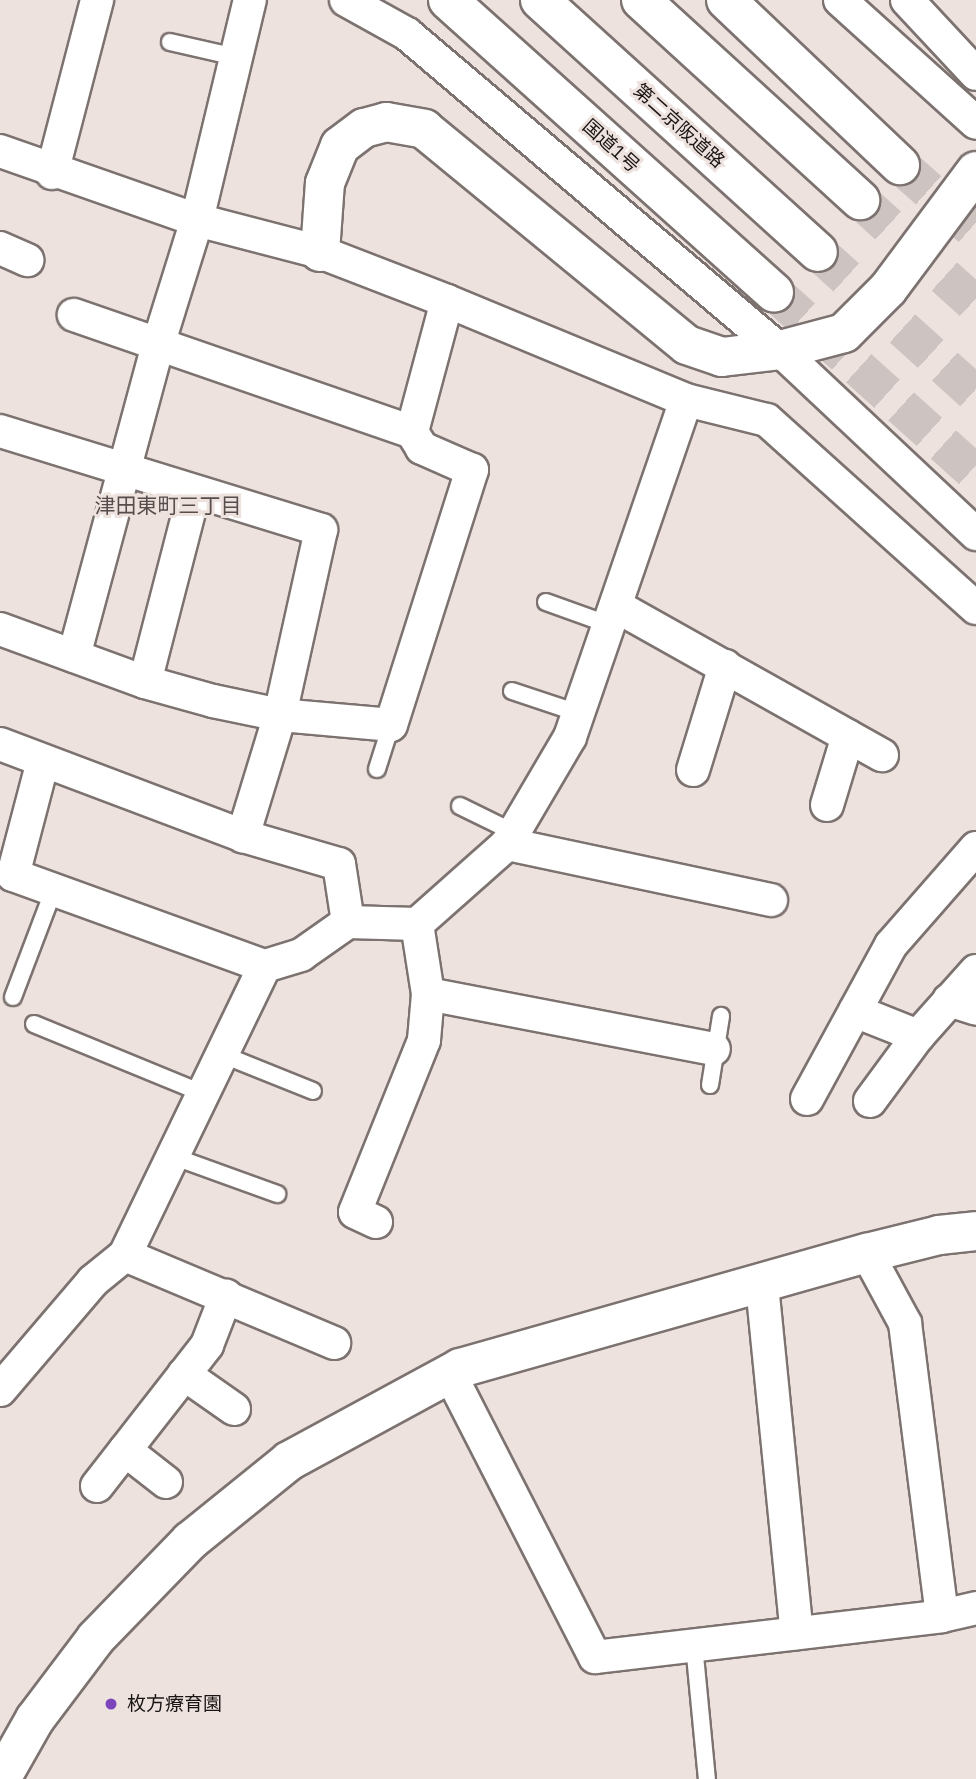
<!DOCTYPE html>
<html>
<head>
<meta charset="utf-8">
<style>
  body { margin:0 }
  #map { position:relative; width:976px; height:1779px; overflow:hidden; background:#ede2de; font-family:"IBM Plex Sans","Noto Sans JP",sans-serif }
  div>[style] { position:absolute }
  .highway-tunnel>* { height:38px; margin-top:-19px; transform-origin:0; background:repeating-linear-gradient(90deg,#cdc3c0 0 38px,transparent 0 57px) }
  .roads { filter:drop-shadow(2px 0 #7c726f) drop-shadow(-2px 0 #7c726f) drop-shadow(0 2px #7c726f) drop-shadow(0 -2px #7c726f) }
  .lane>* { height:16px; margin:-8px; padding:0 8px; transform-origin:8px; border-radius:8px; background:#fff }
  .street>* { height:32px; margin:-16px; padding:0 16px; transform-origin:16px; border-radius:16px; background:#fff }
  .secondary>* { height:38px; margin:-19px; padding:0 19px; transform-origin:19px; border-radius:19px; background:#fff }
  .highway>* { height:38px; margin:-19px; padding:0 19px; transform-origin:19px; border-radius:19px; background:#fff }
  .dots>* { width:19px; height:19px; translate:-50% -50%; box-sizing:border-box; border:4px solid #ede2de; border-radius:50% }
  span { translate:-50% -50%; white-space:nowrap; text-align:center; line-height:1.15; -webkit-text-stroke:6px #ede2de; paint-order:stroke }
  .street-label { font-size:19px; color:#191514 }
  .poi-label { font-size:19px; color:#191514 }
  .left { translate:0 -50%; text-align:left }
  .neighbourhood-label { font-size:21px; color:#574e4c }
</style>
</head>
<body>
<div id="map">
  <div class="highway-tunnel">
    <div style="left:900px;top:165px;width:101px;rotate:41.4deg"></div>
    <div style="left:860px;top:200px;width:156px;rotate:42.2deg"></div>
    <div style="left:818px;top:252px;width:213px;rotate:42.1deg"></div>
    <div style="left:774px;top:292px;width:272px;rotate:42deg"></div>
  </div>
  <div class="roads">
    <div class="lane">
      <div style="left:170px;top:42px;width:68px;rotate:12.8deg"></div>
      <div style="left:546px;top:602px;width:68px;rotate:19.8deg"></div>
      <div style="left:512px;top:691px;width:70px;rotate:18.4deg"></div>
      <div style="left:377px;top:769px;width:46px;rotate:-72.3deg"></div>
      <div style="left:460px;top:806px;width:61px;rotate:26.1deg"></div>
      <div style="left:13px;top:997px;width:116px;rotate:-69.2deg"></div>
      <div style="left:34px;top:1024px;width:182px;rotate:22.3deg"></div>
      <div style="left:221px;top:1054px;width:99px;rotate:21.9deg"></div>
      <div style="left:710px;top:1085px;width:70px;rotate:-80.9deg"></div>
      <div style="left:172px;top:1156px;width:112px;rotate:19.9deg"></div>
      <div style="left:694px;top:1645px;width:135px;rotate:84.5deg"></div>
    </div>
    <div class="street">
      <div style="left:346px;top:0;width:70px;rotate:29.1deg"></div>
      <div style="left:407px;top:34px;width:489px;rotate:40.3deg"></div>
      <div style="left:780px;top:350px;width:269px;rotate:43.2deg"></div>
      <div style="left:840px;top:0;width:183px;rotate:42.1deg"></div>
      <div style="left:907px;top:0;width:101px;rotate:47deg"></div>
      <div style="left:0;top:151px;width:209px;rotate:19.3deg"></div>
      <div style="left:197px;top:220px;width:127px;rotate:14.6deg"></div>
      <div style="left:320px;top:252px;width:136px;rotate:21.1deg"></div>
      <div style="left:447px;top:301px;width:136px;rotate:105deg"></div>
      <div style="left:52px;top:173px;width:179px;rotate:-75.4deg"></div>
      <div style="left:0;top:248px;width:30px;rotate:24deg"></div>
      <div style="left:447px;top:301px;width:259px;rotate:22.5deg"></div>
      <div style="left:686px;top:400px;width:83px;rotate:13.9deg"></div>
      <div style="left:767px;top:420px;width:281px;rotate:42deg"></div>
      <div style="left:0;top:431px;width:336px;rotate:17.1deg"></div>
      <div style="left:321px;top:530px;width:189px;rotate:102.5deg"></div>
      <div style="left:280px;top:715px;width:127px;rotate:107deg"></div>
      <div style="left:616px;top:606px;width:305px;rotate:29.3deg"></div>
      <div style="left:0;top:629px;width:154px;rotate:20.1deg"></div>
      <div style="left:145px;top:682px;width:71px;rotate:15.6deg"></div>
      <div style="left:213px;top:701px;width:68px;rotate:11.8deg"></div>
      <div style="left:280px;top:715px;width:111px;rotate:5.1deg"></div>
      <div style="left:391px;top:725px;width:268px;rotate:-72.4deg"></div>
      <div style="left:472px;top:470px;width:55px;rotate:-156.3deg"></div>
      <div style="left:422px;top:448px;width:19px;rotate:-122deg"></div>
      <div style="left:412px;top:432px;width:358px;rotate:-160.9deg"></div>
      <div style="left:74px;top:656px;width:322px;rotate:-74.9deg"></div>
      <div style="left:158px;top:345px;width:131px;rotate:-72.7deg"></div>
      <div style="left:197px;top:220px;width:226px;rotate:-76.5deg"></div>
      <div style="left:145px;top:682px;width:195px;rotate:-75.5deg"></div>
      <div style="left:0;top:744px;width:260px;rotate:20.7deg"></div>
      <div style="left:243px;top:836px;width:100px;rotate:16.3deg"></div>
      <div style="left:339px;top:864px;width:59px;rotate:81.2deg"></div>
      <div style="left:43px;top:761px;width:118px;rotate:104.7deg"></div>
      <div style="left:13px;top:875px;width:268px;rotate:19.9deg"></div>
      <div style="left:693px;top:770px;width:109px;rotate:-72.9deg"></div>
      <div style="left:827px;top:805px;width:72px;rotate:-73.1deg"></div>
      <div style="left:507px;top:844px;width:270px;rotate:12deg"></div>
      <div style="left:428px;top:994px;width:291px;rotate:10.9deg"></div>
      <div style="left:949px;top:1000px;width:28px;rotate:18deg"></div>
      <div style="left:855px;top:1011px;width:68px;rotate:21.6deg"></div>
      <div style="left:807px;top:1099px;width:175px;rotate:-61.4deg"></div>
      <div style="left:891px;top:945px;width:129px;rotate:-48.8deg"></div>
      <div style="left:870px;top:1101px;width:81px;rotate:-53.6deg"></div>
      <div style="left:918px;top:1036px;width:87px;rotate:-48.3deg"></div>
      <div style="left:376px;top:1222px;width:23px;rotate:-155deg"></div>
      <div style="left:355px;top:1212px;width:185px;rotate:-68.1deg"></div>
      <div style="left:424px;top:1040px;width:46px;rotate:-85deg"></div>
      <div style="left:428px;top:994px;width:71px;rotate:-98.9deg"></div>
      <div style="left:867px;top:1253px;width:80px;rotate:61.5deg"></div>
      <div style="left:905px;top:1323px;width:295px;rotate:82.8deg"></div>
      <div style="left:125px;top:1255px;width:227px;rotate:22.8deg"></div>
      <div style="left:762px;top:1285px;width:350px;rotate:84.3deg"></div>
      <div style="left:184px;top:1374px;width:61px;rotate:35deg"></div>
      <div style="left:450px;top:1374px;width:318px;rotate:62.9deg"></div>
      <div style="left:595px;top:1657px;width:349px;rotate:-6.7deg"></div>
      <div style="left:942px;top:1616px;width:35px;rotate:-13deg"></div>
      <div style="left:0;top:1390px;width:143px;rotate:-49.5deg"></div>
      <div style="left:93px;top:1281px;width:41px;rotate:-39.1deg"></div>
      <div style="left:125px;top:1255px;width:321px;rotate:-64.2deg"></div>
      <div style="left:265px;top:966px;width:38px;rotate:-17deg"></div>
      <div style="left:301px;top:955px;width:57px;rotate:-35.1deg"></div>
      <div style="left:348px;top:922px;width:69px;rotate:1.7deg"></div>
      <div style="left:417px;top:924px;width:120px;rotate:-41.6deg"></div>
      <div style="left:507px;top:844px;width:124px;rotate:-59.5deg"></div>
      <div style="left:570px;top:737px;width:356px;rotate:-71deg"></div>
      <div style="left:125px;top:1450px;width:52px;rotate:38deg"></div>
      <div style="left:97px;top:1486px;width:179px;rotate:-52deg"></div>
      <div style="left:207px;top:1345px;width:53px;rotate:-68.8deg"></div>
    </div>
    <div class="secondary">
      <div style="left:320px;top:252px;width:69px;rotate:-85.9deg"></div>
      <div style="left:325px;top:183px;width:40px;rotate:-68deg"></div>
      <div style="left:340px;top:146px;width:30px;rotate:-37deg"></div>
      <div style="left:364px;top:128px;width:23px;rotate:-15deg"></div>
      <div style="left:386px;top:122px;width:39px;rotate:10deg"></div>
      <div style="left:424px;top:129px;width:340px;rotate:39.4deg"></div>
      <div style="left:687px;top:345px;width:37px;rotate:19deg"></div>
      <div style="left:722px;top:357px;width:58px;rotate:-6.9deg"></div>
      <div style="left:780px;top:350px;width:66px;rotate:-14.9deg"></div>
      <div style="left:844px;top:333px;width:62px;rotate:-45deg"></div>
      <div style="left:888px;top:289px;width:147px;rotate:-53.3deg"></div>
      <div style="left:1px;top:1779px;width:69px;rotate:-60.5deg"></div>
      <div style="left:35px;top:1719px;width:101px;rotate:-53deg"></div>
      <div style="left:96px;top:1638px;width:135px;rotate:-45.9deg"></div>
      <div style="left:190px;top:1541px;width:127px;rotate:-38.9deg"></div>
      <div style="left:289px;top:1461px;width:195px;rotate:-28.5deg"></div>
      <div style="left:460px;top:1368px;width:423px;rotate:-15.8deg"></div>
      <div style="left:867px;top:1253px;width:74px;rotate:-14deg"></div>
      <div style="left:939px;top:1235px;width:37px;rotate:-6deg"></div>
    </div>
    <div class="highway">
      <div style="left:448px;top:0;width:438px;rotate:41.9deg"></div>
      <div style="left:540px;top:0;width:375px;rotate:42.2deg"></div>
      <div style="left:641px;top:0;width:297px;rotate:42.4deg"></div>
      <div style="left:726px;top:0;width:240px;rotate:43.5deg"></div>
    </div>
  </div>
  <div class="dots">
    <div style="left:111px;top:1704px;background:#7c45bc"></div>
  </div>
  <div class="street-label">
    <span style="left:679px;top:126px;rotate:42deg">第二京阪道路</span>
    <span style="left:611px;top:146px;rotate:42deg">国道1号</span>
  </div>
  <div class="poi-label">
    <span class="left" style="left:127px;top:1704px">枚方療育園</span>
  </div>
  <div class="neighbourhood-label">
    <span style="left:168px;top:505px">津田東町三丁目</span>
  </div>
</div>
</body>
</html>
